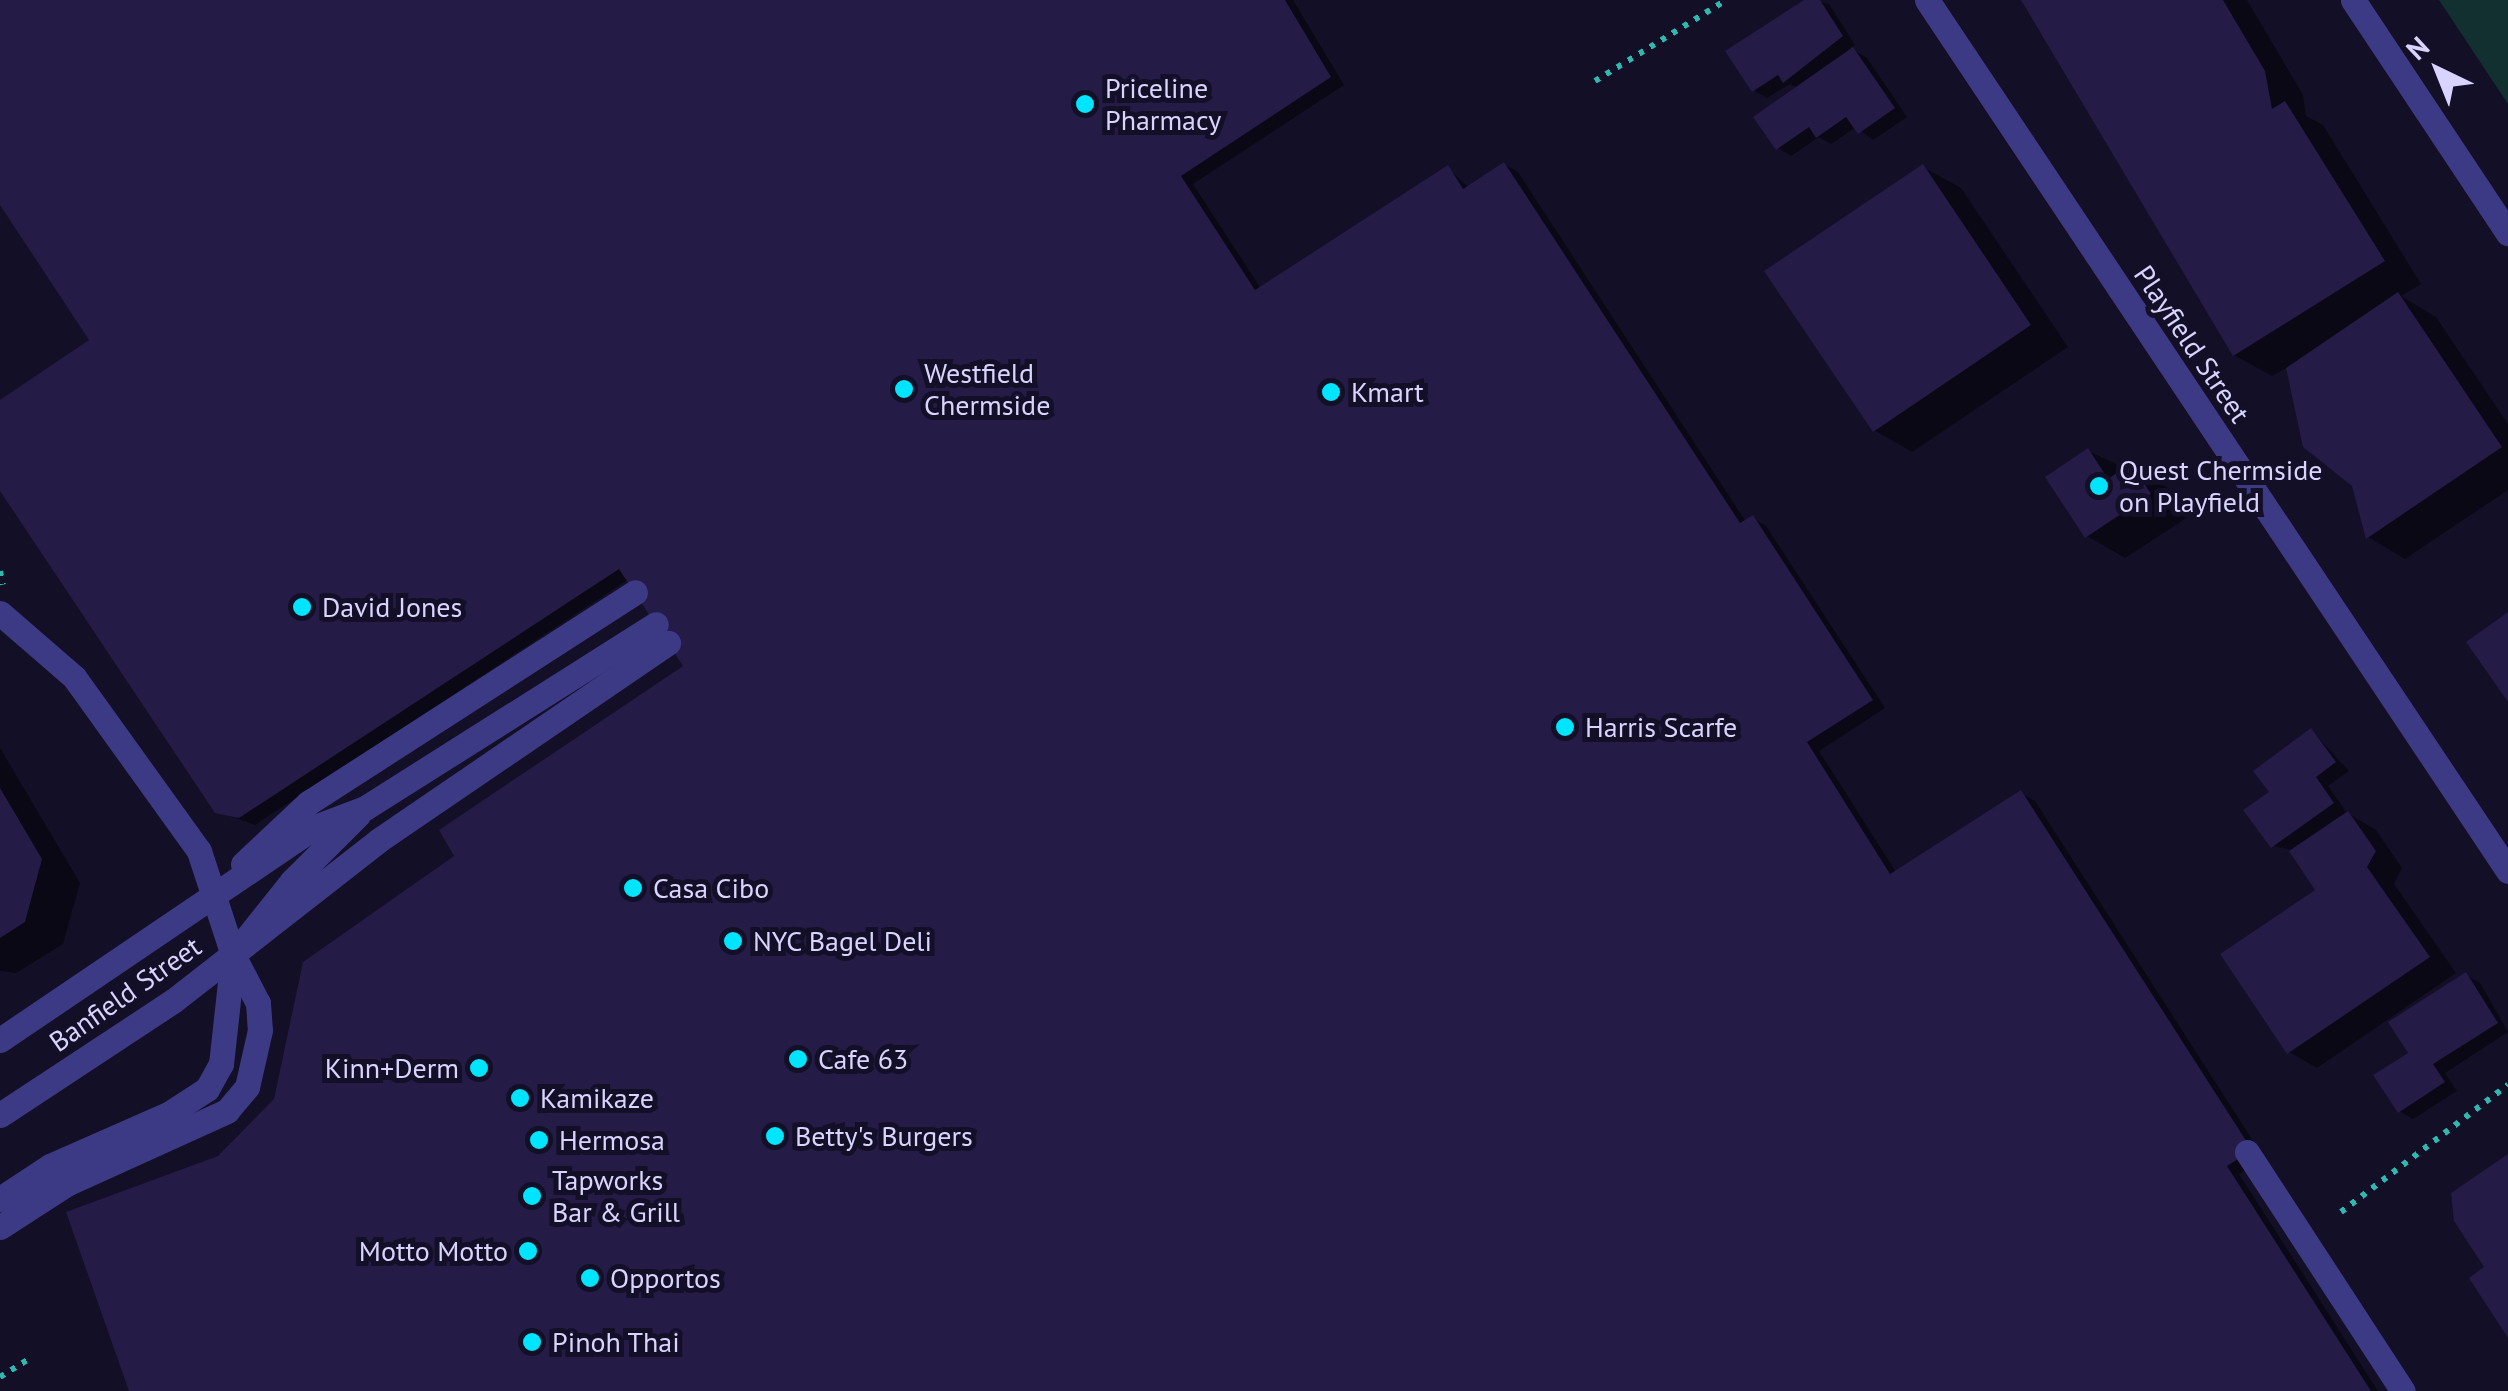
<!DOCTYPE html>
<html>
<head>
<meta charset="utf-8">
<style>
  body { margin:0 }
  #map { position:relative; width:2508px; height:1391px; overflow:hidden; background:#130f26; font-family:"PT Sans",sans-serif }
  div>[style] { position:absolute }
  .green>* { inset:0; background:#12302f }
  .shadow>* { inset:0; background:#0007 }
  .building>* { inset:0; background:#241b47 }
  .path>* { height:6px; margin-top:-3px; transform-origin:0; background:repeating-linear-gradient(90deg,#2fb8b0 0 5px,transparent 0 13px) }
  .minor>* { height:25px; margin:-12.5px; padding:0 12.5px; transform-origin:12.5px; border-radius:12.5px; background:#3d3a85 }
  .dots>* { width:28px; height:28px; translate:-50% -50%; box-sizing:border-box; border:5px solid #130f26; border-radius:50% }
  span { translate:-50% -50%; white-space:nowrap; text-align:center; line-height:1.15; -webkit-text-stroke:10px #130f26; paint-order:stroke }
  .poi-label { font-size:28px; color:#d9d4ff }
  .left { translate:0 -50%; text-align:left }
  .right { translate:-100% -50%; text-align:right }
  .street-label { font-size:28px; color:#d9d4ff }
  .north { position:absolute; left:2388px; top:20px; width:100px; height:100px; -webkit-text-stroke:8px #130f26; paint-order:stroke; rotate:317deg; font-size:28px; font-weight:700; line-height:40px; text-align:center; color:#d9d4ff }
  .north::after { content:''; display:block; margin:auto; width:35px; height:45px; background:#d9d4ff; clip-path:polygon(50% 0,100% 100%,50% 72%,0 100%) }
</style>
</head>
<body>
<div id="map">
  <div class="green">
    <div style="clip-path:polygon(2439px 0,2508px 0,2508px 104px)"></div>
  </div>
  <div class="shadow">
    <div style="clip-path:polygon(0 0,1293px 0,1344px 85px,1193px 184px,1261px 289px,1448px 168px,1469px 188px,1504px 164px,1518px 172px,1746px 522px,1753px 518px,1766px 526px,1885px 708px,1819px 751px,1896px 872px,2021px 793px,2035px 801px,2264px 1158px,2239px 1174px,2378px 1391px,132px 1391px,69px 1214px,220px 1158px,276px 1101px,457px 857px,687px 667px,629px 579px,255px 825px,217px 811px,0 486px,0 403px,92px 341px,0 201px)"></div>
    <div style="clip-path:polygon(1809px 0,1829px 4px,1855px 45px,1850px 48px,1867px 58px,1907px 117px,1873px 140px,1856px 127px,1831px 144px,1819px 137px,1791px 156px,1778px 148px,1798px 88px,1790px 84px,1767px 98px,1753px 90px)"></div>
    <div style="clip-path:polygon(2024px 0,2247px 0,2303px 95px,2306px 116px,2323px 125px,2421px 284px,2401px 296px,2436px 317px,2508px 424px,2508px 490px,2405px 559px,2368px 537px,2355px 484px,2288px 367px,2272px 376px,2234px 355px)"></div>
    <div style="clip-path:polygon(1923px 167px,1961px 188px,2068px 347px,1912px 452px,1874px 430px)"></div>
    <div style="clip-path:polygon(2088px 451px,2169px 488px,2188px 517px,2125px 558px,2087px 536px)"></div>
    <div style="clip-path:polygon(2312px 731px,2349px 771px,2328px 786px,2347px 813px,2376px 830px,2402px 868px,2394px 884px,2456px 973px,2317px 1068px,2289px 1052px,2318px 890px,2292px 850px,2273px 846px,2272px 792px)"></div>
    <div style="clip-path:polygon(0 748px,80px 883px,63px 944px,16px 973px,0 971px)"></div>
    <div style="clip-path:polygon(2466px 975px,2480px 983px,2508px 1032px,2445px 1073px,2457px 1091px,2413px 1119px,2399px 1111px,2411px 1054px)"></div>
  </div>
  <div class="building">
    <div style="clip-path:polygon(0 0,1285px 0,1331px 77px,1181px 176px,1255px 290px,1448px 165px,1463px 189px,1504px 162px,1740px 523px,1753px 515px,1873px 700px,1807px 742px,1890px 874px,2021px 790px,2252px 1150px,2227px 1166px,2371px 1391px,129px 1391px,66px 1212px,218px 1156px,274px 1099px,303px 962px,454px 856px,439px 830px,683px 666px,619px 569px,239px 818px,215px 813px,0 491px,0 400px,89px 340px,0 205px)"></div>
    <div style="clip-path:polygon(1804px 0,1820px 0,1843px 36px,1783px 83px,1778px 75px,1752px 92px,1725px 51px)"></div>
    <div style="clip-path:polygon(2021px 0,2223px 0,2265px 71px,2272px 109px,2285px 101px,2385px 261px,2233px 356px)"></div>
    <div style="clip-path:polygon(1853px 47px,1895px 108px,1858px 134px,1846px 117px,1816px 138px,1809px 127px,1776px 150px,1753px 117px)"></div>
    <div style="clip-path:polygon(1923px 164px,2031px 325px,1873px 432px,1764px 271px)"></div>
    <div style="clip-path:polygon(2398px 292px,2502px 447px,2366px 539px,2352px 486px,2303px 447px,2286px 368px)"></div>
    <div style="clip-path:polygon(2088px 448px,2108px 479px,2131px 463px,2151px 494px,2085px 538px,2045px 477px)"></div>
    <div style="clip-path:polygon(2508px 612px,2508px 702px,2466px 642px)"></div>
    <div style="clip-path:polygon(2311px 728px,2336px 762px,2316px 777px,2334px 803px,2271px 848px,2243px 810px,2269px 792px,2253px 771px)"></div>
    <div style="clip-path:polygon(0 788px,42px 859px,25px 922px,0 938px)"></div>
    <div style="clip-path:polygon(2348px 811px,2376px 851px,2367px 867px,2430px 957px,2287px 1054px,2220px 954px,2315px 890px,2289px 851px)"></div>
    <div style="clip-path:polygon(2466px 972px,2498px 1023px,2433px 1064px,2445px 1082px,2398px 1113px,2373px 1075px,2408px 1053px,2388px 1022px)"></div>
    <div style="clip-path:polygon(2508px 1154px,2508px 1338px,2469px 1278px,2484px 1267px,2454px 1221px,2451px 1193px)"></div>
  </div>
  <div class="path">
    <div style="left:1595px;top:81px;width:154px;rotate:-31.7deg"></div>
    <div style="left:0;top:571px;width:14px;rotate:78deg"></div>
    <div style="left:2341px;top:1212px;width:210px;rotate:-37.3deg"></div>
    <div style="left:0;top:1377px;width:36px;rotate:-32deg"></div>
  </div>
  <div class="minor">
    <div style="left:1927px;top:0;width:1047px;rotate:56.29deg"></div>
    <div style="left:2353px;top:0;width:280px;rotate:56.4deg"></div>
    <div style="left:0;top:613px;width:98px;rotate:40.9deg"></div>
    <div style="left:74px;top:677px;width:214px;rotate:54.3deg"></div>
    <div style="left:199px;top:851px;width:109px;rotate:71.9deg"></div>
    <div style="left:233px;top:955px;width:54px;rotate:62.5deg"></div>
    <div style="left:258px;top:1003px;width:27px;rotate:86deg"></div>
    <div style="left:260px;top:1030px;width:58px;rotate:102.8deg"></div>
    <div style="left:247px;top:1087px;width:31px;rotate:130deg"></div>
    <div style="left:227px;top:1111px;width:175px;rotate:155.6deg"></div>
    <div style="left:68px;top:1183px;width:81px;rotate:147.1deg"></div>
    <div style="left:243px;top:864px;width:89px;rotate:-43.2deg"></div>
    <div style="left:308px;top:803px;width:389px;rotate:-32.8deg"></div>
    <div style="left:0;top:1040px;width:380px;rotate:-34.1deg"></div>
    <div style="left:315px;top:827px;width:53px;rotate:-20.8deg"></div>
    <div style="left:365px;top:808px;width:344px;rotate:-32.3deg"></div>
    <div style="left:0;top:1115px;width:207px;rotate:-33.4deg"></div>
    <div style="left:173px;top:1001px;width:261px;rotate:-38deg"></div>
    <div style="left:379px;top:840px;width:350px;rotate:-34.3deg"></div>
    <div style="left:2247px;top:1152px;width:285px;rotate:56.9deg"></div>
    <div style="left:0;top:1199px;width:60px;rotate:-33.4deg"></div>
    <div style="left:50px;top:1166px;width:131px;rotate:-23.8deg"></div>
    <div style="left:170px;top:1113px;width:44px;rotate:-33deg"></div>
    <div style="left:207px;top:1089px;width:29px;rotate:-61deg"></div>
    <div style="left:221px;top:1064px;width:110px;rotate:-83.7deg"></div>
    <div style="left:233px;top:955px;width:95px;rotate:-51.4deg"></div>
    <div style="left:292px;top:881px;width:93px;rotate:-45deg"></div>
  </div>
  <div class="dots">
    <div style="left:1085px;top:104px;background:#00e5ff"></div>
    <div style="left:904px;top:389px;background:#00e5ff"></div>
    <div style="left:1331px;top:392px;background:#00e5ff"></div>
    <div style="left:2099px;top:486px;background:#00e5ff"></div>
    <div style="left:302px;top:607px;background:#00e5ff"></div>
    <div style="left:1565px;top:727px;background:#00e5ff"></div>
    <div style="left:633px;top:888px;background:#00e5ff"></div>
    <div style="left:733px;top:941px;background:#00e5ff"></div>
    <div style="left:798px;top:1059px;background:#00e5ff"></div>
    <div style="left:479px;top:1068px;background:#00e5ff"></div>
    <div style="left:520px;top:1098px;background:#00e5ff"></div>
    <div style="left:775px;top:1136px;background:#00e5ff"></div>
    <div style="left:539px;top:1140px;background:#00e5ff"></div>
    <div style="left:532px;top:1196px;background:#00e5ff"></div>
    <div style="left:528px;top:1251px;background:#00e5ff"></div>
    <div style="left:590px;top:1278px;background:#00e5ff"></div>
    <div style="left:532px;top:1342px;background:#00e5ff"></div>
  </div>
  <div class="poi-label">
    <span class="left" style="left:1105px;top:104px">Priceline<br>Pharmacy</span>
    <span class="left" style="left:924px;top:389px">Westfield<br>Chermside</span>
    <span class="left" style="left:1351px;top:392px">Kmart</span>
    <span class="left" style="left:2119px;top:486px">Quest Chermside<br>on Playfield</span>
    <span class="left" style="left:322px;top:607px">David Jones</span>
    <span class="left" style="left:1585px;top:727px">Harris Scarfe</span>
    <span class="left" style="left:653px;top:888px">Casa Cibo</span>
    <span class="left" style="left:753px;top:941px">NYC Bagel Deli</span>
    <span class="left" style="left:818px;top:1059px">Cafe 63</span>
    <span class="right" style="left:459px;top:1068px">Kinn+Derm</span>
    <span class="left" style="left:540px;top:1098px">Kamikaze</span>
    <span class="left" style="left:795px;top:1136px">Betty's Burgers</span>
    <span class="left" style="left:559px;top:1140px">Hermosa</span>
    <span class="left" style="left:552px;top:1196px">Tapworks<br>Bar &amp; Grill</span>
    <span class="right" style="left:508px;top:1251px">Motto Motto</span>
    <span class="left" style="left:610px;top:1278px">Opportos</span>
    <span class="left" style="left:552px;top:1342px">Pinoh Thai</span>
  </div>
  <div class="street-label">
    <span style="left:2192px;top:344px;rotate:56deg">Playfield Street</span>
    <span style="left:125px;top:994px;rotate:-35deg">Banfield Street</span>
  </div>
  <div class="north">N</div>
</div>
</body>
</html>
